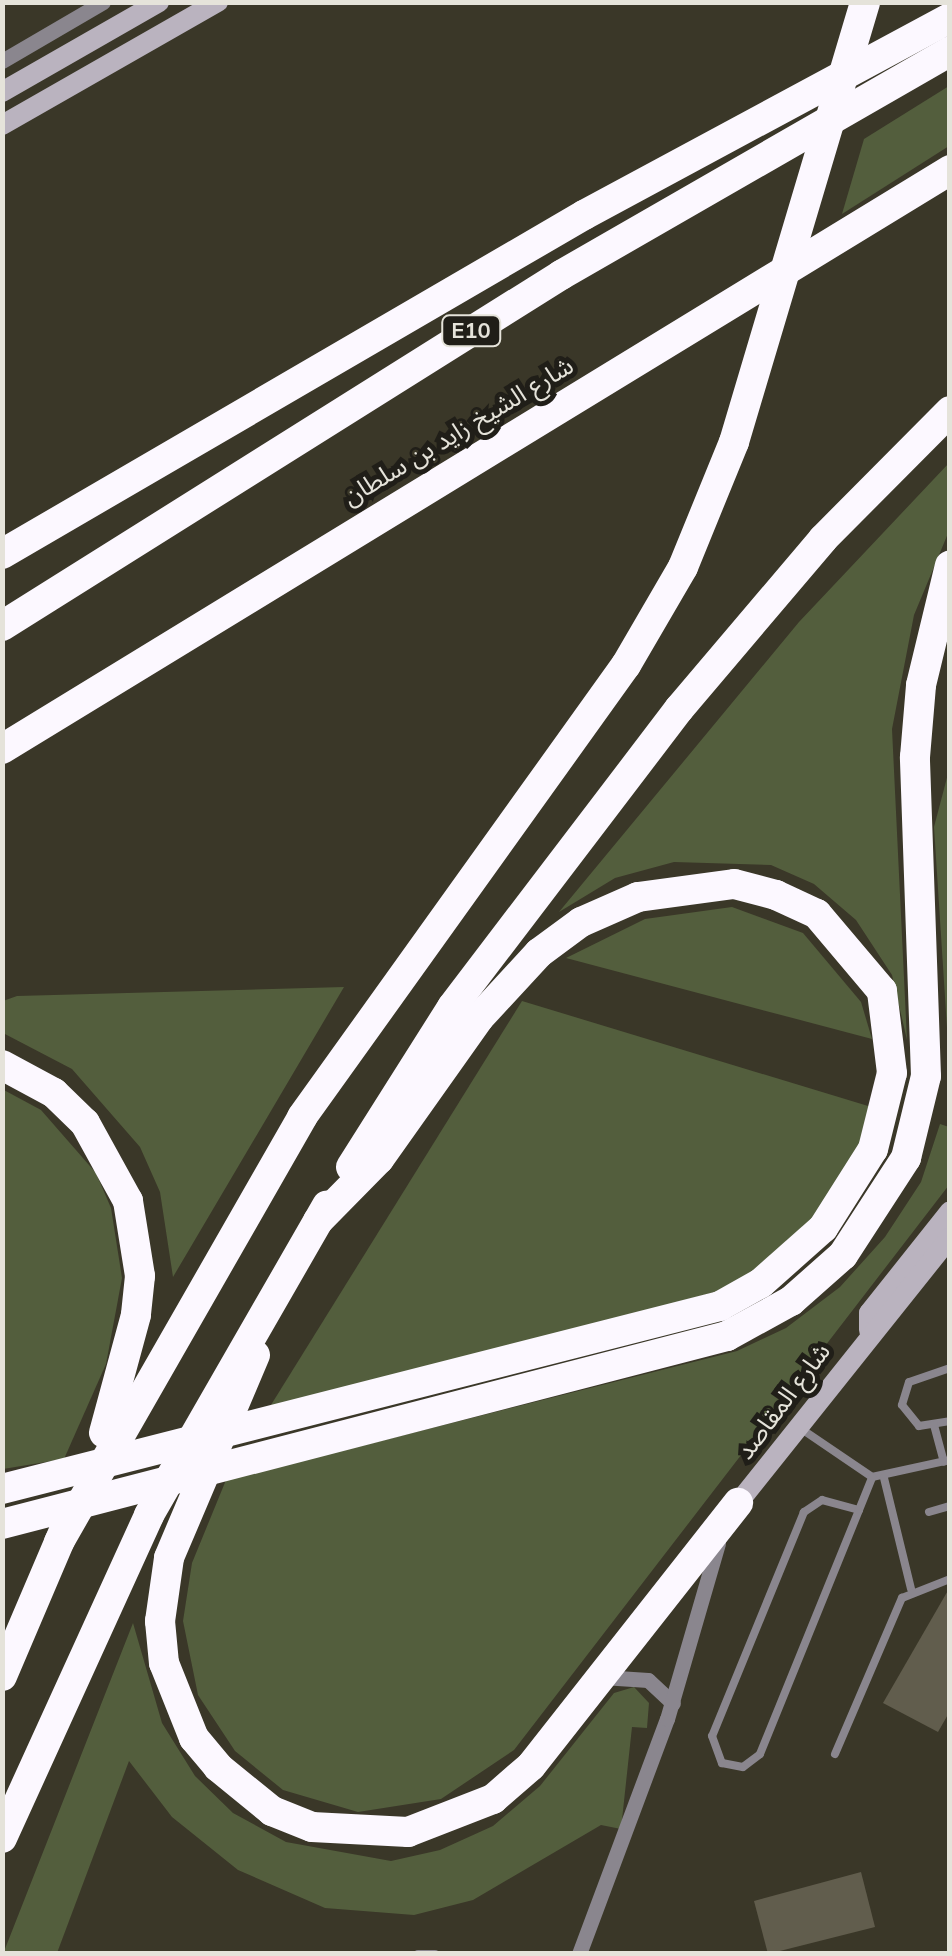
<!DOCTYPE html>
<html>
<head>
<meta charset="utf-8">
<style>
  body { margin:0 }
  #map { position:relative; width:952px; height:1956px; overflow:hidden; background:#3a3728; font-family:Mulish,"Noto Sans Arabic",sans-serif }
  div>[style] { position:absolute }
  .green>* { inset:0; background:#535e3d }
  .building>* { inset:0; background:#615d4d }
  .lane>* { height:8px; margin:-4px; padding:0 4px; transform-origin:4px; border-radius:4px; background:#8a868e }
  .street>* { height:15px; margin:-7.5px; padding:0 7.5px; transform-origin:7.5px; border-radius:7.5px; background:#8a868e }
  .secondary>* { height:20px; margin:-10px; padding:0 10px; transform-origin:10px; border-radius:10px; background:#bab3bf }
  .highway>* { height:30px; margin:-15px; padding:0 15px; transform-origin:15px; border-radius:15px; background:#fcf8ff }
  span { translate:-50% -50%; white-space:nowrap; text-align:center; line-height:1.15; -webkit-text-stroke:10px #201e18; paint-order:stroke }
  .shield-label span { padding:2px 8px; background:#201e18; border:2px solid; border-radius:8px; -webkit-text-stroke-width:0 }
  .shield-label { font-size:22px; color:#e5e3da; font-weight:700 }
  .street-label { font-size:25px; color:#e5e3da }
  .frame { position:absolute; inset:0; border:5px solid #e5e3da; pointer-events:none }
</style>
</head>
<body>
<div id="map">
  <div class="green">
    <div style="clip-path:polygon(949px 86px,949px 146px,842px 214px,864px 139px)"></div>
    <div style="clip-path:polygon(949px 463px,949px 531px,914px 615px,892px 729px,907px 1040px,892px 975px,856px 920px,814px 884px,771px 865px,674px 862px,615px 878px,559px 912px,799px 622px)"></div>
    <div style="clip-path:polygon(949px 770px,950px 1059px,949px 1059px,934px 827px)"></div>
    <div style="clip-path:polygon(732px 907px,803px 933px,861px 1002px,872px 1039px,566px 958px,645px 919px)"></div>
    <div style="clip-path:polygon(344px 987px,173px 1277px,160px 1192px,140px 1147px,72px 1069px,3px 1033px,3px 1001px,17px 996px)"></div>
    <div style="clip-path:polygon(522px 1001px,878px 1109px,841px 1191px,755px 1274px,715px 1292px,266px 1413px)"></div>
    <div style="clip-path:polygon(2px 1089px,41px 1110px,96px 1173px,111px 1208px,122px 1278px,106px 1364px,64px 1459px,3px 1469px)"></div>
    <div style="clip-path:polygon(940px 1124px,949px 1127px,949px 1185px,514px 1750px,441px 1799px,358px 1812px,283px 1790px,235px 1751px,198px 1695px,183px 1621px,192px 1563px,226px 1480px,737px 1351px,786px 1328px,840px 1287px,885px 1237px,921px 1182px)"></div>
    <div style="clip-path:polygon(133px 1623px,162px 1723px,195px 1776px,233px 1813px,286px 1842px,391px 1861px,440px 1850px,493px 1826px,540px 1786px,614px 1693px,634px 1687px,649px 1703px,647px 1728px,632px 1727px,621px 1829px,601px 1825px,473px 1900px,414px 1915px,325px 1908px,238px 1870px,172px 1817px,129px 1761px,57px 1953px,3px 1954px)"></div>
  </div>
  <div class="building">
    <div style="clip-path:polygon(950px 1587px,950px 1711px,938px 1732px,883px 1703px)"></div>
    <div style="clip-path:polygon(861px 1872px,875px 1927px,768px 1954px,754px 1901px)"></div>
  </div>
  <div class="lane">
    <div style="left:950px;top:1368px;width:43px;rotate:161.1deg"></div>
    <div style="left:909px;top:1382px;width:24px;rotate:107deg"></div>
    <div style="left:902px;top:1405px;width:27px;rotate:51deg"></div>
    <div style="left:919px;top:1426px;width:31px;rotate:-9deg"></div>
    <div style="left:934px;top:1425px;width:38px;rotate:75deg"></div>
    <div style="left:800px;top:1428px;width:87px;rotate:34.2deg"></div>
    <div style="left:872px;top:1477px;width:80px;rotate:-12.3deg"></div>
    <div style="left:884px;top:1478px;width:114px;rotate:76.3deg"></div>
    <div style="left:859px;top:1510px;width:38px;rotate:-165deg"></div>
    <div style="left:822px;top:1500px;width:22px;rotate:146deg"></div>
    <div style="left:804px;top:1512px;width:242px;rotate:112.3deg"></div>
    <div style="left:712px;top:1736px;width:29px;rotate:70deg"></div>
    <div style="left:722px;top:1763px;width:21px;rotate:11deg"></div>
    <div style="left:743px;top:1767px;width:21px;rotate:-37deg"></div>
    <div style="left:760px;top:1754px;width:263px;rotate:-67.9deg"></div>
    <div style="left:859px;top:1510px;width:35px;rotate:-68deg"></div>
    <div style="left:929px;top:1512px;width:22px;rotate:-16deg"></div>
    <div style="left:835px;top:1754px;width:170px;rotate:-66.8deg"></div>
    <div style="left:902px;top:1598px;width:52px;rotate:-21.6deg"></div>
    <div style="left:418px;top:1954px;width:17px"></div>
  </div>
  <div class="street">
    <div style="left:2px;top:61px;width:117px;rotate:-30.3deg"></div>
    <div style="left:602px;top:1677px;width:46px;rotate:3.7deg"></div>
    <div style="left:648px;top:1680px;width:34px;rotate:43deg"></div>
    <div style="left:579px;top:1954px;width:251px;rotate:-69.5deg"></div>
    <div style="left:667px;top:1719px;width:183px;rotate:-73.8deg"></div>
  </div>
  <div class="secondary">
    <div style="left:2px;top:92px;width:181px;rotate:-29.8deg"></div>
    <div style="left:2px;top:125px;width:249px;rotate:-29.7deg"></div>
    <div style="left:869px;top:1330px;width:17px;rotate:-90deg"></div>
    <div style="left:869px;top:1313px;width:130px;rotate:-51.5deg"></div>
    <div style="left:738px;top:1503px;width:340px;rotate:-51.4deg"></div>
  </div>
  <div class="highway">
    <div style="left:2px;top:554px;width:674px;rotate:-30.22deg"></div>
    <div style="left:584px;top:215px;width:416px;rotate:-28.3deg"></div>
    <div style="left:2px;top:626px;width:660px;rotate:-32.12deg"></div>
    <div style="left:561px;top:275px;width:449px;rotate:-29.9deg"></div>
    <div style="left:2px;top:749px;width:1111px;rotate:-31.41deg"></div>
    <div style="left:2px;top:1065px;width:59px;rotate:28.3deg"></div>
    <div style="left:54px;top:1093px;width:43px;rotate:44.1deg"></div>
    <div style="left:85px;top:1123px;width:89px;rotate:61.1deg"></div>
    <div style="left:128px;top:1201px;width:76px;rotate:80.9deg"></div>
    <div style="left:140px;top:1276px;width:39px;rotate:96deg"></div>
    <div style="left:136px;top:1315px;width:122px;rotate:105.2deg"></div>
    <div style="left:351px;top:1167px;width:189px;rotate:-57.7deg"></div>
    <div style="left:452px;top:1007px;width:375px;rotate:-52.7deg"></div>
    <div style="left:679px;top:709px;width:223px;rotate:-49.7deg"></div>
    <div style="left:823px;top:539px;width:180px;rotate:-45.2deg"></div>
    <div style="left:255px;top:1355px;width:220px;rotate:113deg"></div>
    <div style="left:169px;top:1558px;width:64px;rotate:98.1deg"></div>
    <div style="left:160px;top:1621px;width:42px;rotate:84.6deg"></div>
    <div style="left:164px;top:1663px;width:81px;rotate:68.2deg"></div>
    <div style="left:194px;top:1738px;width:38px;rotate:50deg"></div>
    <div style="left:218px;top:1767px;width:70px;rotate:39.2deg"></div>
    <div style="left:272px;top:1811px;width:43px;rotate:21.8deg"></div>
    <div style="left:312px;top:1827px;width:96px;rotate:3deg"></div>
    <div style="left:408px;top:1832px;width:91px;rotate:-21.2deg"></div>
    <div style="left:493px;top:1799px;width:50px;rotate:-41deg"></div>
    <div style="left:531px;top:1766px;width:335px;rotate:-51.8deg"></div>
    <div style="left:2px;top:1489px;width:741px;rotate:-14.3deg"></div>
    <div style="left:720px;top:1306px;width:47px;rotate:-29.3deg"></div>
    <div style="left:761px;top:1283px;width:83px;rotate:-41.6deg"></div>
    <div style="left:823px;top:1228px;width:93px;rotate:-57.7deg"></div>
    <div style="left:873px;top:1149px;width:78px;rotate:-76deg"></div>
    <div style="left:892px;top:1073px;width:83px;rotate:-97deg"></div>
    <div style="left:882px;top:991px;width:101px;rotate:-130.2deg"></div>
    <div style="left:817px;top:914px;width:45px;rotate:-155.1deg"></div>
    <div style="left:776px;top:895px;width:43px;rotate:-165.3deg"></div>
    <div style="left:734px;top:884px;width:97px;rotate:172.3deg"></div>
    <div style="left:638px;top:897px;width:62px;rotate:156.3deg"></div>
    <div style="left:581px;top:922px;width:52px;rotate:143.6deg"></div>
    <div style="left:539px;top:953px;width:88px;rotate:132.7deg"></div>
    <div style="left:479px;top:1018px;width:173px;rotate:125.3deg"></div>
    <div style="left:379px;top:1159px;width:87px;rotate:134.5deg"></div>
    <div style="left:2px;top:1524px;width:749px;rotate:-14.54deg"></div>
    <div style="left:727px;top:1336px;width:73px;rotate:-28.7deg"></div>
    <div style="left:791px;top:1301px;width:69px;rotate:-41.5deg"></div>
    <div style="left:843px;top:1255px;width:116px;rotate:-57deg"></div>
    <div style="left:906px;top:1158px;width:84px;rotate:-76.3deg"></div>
    <div style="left:926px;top:1076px;width:319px;rotate:-92deg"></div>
    <div style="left:915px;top:757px;width:72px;rotate:-85.2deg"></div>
    <div style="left:921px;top:685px;width:123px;rotate:-76.4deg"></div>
    <div style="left:59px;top:1542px;width:490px;rotate:-60.2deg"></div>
    <div style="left:302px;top:1117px;width:556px;rotate:-54.37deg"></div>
    <div style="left:626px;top:665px;width:113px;rotate:-59.8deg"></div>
    <div style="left:683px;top:567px;width:135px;rotate:-67.8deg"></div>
    <div style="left:734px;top:442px;width:459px;rotate:-73.4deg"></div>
    <div style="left:2px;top:1676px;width:163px;rotate:-66.9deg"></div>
    <div style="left:2px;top:1838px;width:355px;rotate:-65.5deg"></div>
    <div style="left:149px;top:1515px;width:357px;rotate:-60.1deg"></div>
  </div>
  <div class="shield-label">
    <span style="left:471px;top:331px">E10</span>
  </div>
  <div class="street-label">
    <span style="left:458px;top:431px;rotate:-31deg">شارع الشيخ زايد بن سلطان</span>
    <span style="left:783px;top:1401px;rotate:-53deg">شارع المقاصد</span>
  </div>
  <div class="frame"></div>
</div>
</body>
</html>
